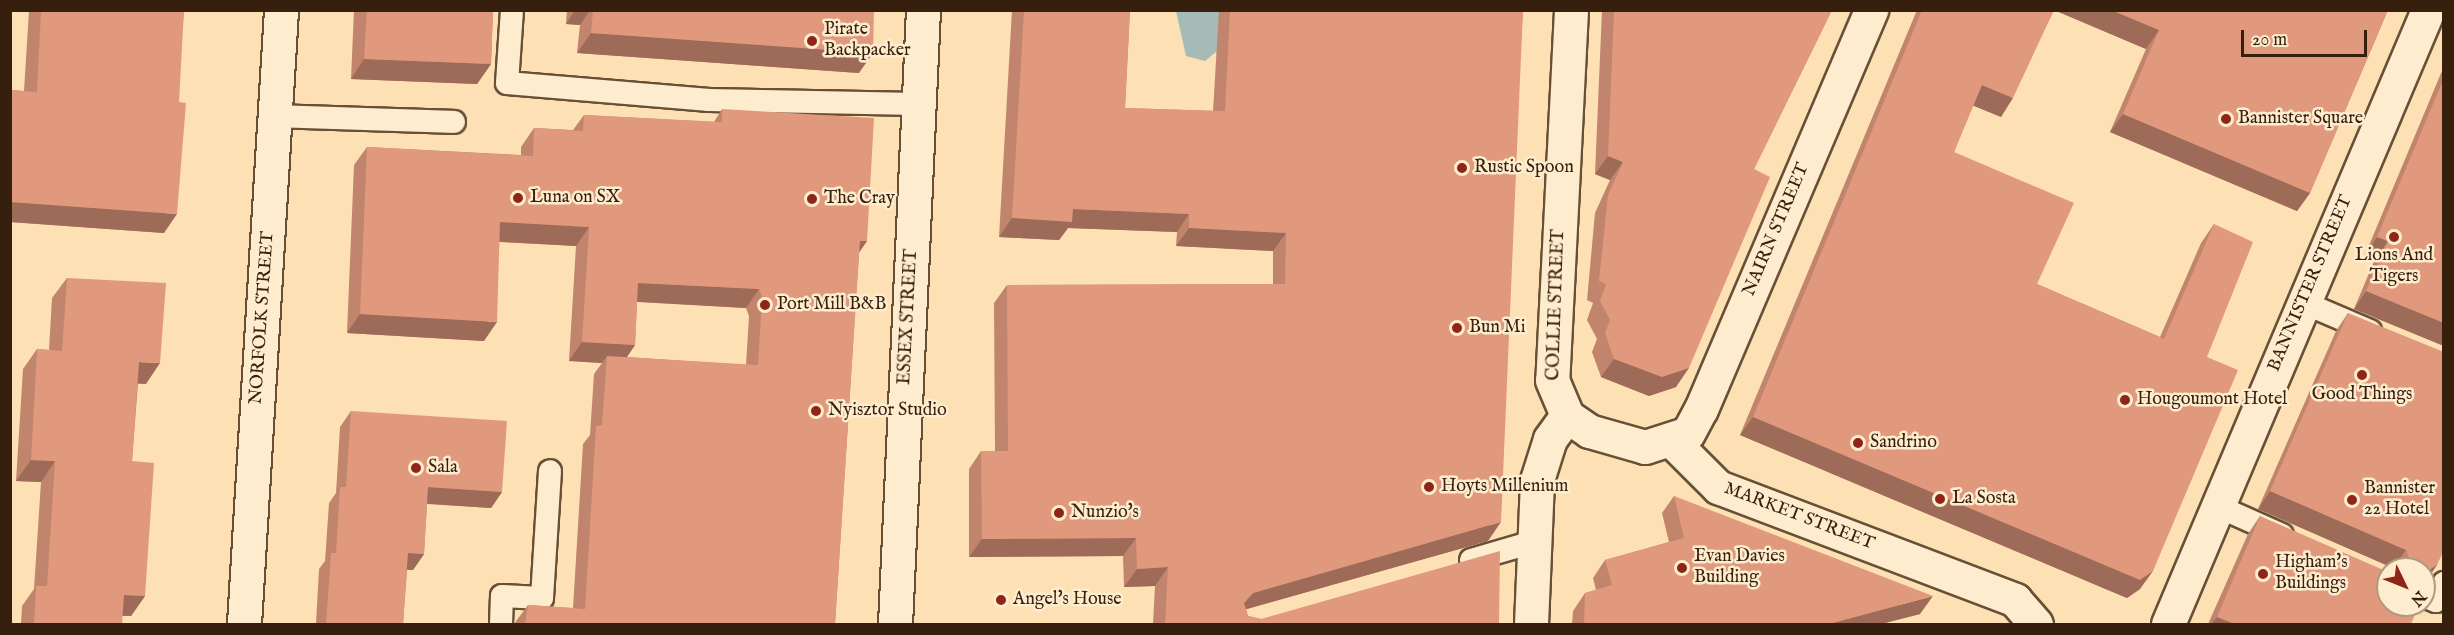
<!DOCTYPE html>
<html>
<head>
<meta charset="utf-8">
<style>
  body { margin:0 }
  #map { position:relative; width:2454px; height:635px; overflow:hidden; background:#fde1b4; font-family:"IM FELL English",serif }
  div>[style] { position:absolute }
  .water>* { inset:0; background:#a4bbb8 }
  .roads { filter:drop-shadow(2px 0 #685037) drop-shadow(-2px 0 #685037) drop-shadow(0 2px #685037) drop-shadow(0 -2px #685037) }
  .service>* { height:22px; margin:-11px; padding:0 11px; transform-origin:11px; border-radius:11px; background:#feecce }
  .pedestrian>* { height:33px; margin:-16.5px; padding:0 16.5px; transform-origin:16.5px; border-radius:16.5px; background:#feecce }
  .minor>* { height:33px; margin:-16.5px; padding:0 16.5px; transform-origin:16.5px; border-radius:16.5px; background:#feecce }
  .tertiary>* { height:33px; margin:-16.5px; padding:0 16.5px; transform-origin:16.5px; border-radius:16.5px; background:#feecce }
  .wall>* { inset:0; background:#c1846c }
  .shaded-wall>* { inset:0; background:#9d6b58 }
  .building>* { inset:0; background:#e0997d }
  .dots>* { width:16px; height:16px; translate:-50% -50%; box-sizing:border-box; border:3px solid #feecce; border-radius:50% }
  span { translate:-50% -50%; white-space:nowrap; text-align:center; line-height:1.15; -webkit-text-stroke:5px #feecce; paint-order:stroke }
  .poi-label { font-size:18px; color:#371f0d }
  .left { translate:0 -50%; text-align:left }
  .street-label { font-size:18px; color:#371f0d }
  .frame { position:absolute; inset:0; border:12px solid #371f0d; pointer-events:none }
  .north { position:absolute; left:2376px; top:557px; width:60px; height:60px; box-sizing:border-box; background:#feecce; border:2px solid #ae9a81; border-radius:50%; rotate:133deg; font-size:16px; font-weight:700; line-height:24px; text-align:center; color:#371f0d }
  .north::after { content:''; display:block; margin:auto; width:21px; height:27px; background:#8f2418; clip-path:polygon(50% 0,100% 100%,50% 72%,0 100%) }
  .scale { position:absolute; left:2241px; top:30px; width:126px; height:27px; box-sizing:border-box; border:3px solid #371f0d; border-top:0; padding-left:8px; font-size:18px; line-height:21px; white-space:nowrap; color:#371f0d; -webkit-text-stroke:4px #feecce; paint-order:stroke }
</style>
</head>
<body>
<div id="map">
  <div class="water">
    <div style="clip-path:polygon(1176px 11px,1225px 11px,1222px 47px,1205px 61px,1186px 56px)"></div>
  </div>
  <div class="roads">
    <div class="service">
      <div style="left:512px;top:10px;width:73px;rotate:93.9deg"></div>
      <div style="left:507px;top:83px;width:203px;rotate:4.8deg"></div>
      <div style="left:709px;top:100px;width:209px;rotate:1.1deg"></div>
      <div style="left:276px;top:116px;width:178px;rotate:1.9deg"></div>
      <div style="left:2302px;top:302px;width:74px;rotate:23.1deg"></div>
      <div style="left:2217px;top:506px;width:71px;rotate:24deg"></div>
      <div style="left:1471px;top:560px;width:65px;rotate:-16.2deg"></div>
      <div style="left:2424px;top:596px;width:13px;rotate:23deg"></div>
      <div style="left:2436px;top:601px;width:20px;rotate:-66deg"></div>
      <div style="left:501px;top:624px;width:28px;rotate:-88deg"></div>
      <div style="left:502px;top:596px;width:40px;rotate:2.9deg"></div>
      <div style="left:542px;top:598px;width:127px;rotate:-86.4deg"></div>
    </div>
    <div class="pedestrian">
      <div style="left:1673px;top:442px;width:64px;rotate:45deg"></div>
      <div style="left:1718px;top:487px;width:318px;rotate:20.8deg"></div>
      <div style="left:2015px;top:600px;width:32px;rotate:49deg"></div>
    </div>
    <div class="minor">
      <div style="left:1571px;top:10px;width:370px;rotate:92.9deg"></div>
      <div style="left:1552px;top:380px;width:39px;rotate:67deg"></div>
      <div style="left:1567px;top:416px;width:27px;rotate:34deg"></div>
      <div style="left:1589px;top:431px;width:58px;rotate:15.9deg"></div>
      <div style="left:1645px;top:447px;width:45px;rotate:-18deg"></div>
      <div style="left:1688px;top:433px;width:27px;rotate:-62deg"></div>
      <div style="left:1701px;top:409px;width:434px;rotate:-66.9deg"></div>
      <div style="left:895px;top:624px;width:615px;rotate:-87.39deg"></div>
      <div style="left:1531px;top:624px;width:144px;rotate:-87.6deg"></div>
      <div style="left:1537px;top:480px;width:43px;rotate:-72.4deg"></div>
      <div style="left:1550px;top:439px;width:29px;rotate:-54deg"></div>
      <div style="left:2168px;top:624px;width:667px;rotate:-67.05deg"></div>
    </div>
    <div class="tertiary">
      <div style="left:244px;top:624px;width:615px;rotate:-86.55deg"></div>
    </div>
  </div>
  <div class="wall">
    <div style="clip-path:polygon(29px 10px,184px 10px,164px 233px,10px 222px,10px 90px,24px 91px)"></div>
    <div style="clip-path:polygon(354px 10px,493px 10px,491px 64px,477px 84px,351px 79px)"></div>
    <div style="clip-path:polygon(567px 10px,874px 10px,859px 73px,577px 53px,580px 25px,566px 24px)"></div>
    <div style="clip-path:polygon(1012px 10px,1130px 10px,1125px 108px,1213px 111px,1219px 10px,1523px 10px,1488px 541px,1246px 609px,1248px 616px,1261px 619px,1499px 624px,1153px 624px,1155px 586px,1124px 587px,1123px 556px,969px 557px,969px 469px,981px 451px,995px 451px,994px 303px,1007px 285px,1273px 284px,1273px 251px,1176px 246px,1177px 232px,1068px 228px,1059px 240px,999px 237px)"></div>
    <div style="clip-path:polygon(1602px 10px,1832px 10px,1754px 169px,1676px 387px,1649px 396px,1601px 377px,1592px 352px,1597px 339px,1587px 320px,1593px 303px,1587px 300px,1595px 213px,1610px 180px,1595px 174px)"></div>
    <div style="clip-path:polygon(1917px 10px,2054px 10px,2001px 117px,1973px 105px,1954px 152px,2037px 284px,2160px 337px,2201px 243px,2214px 224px,2207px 357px,2140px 589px,2127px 598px,1740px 435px)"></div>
    <div style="clip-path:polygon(2054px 10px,2388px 10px,2310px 193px,2297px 211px,2110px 132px,2146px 49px)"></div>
    <div style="clip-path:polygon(2444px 66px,2444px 346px,2354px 309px,2375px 259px,2365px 255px)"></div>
    <div style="clip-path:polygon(evenodd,722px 109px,867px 241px,859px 252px,835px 624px,514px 624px,528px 605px,573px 608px,583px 444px,590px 435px,594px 374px,602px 363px,569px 361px,576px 246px,499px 242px,484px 341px,347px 333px,354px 165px,367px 147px,521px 155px,521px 147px,534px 128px,573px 130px,584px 115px,714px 122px,722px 109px,637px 302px,746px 308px,749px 316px,746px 365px,627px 357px,635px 345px,637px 302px)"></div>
    <div style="clip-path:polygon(67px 278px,146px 384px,138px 383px,132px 461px,145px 596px,131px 616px,122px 616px,122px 624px,21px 624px,22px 606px,34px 589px,41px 482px,16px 481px,23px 369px,37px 349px,49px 350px,52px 298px)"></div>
    <div style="clip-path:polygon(2348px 313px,2437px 565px,2426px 581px,2424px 569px,2394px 569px,2393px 568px,2258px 509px,2336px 331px)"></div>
    <div style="clip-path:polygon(351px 411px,502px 492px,491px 508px,427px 504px,424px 554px,413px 570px,407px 570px,403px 624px,316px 624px,319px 569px,325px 561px,329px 503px,336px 493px,340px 427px)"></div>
    <div style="clip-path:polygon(1674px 496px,1920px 614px,1881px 624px,1572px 624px,1573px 611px,1585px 593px,1596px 590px,1593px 578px,1605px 560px,1669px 542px,1662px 513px)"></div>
    <div style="clip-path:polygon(2260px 516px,2411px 624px,2208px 624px,2248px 534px)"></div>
  </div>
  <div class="shaded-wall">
    <div style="clip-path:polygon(575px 10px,590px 10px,580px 25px,566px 24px)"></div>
    <div style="clip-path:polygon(2054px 10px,2111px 10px,2159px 30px,2146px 49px)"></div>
    <div style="clip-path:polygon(591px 33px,873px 53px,859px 73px,577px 53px)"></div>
    <div style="clip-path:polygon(364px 59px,491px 64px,477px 84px,351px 79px)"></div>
    <div style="clip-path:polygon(1982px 85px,2013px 98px,2001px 117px,1969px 104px)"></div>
    <div style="clip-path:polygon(2123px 114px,2310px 193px,2297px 211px,2110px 132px)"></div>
    <div style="clip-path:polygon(1608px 156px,1623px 162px,1610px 180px,1595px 174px)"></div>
    <div style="clip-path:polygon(10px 202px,177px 214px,164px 233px,10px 222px)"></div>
    <div style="clip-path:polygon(1073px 209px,1189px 214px,1177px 232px,1068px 228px,1059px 240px,999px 237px,1012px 218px)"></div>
    <div style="clip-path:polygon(500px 222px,589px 227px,576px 246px,487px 241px)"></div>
    <div style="clip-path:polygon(1189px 228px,1286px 233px,1273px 251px,1176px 246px)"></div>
    <div style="clip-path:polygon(2377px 237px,2388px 241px,2375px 259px,2365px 255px)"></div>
    <div style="clip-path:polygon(860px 241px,867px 241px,854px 260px)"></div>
    <div style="clip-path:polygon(638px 283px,759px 289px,746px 308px,625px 301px)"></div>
    <div style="clip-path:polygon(2366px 291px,2444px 323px,2444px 346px,2354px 309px)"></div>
    <div style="clip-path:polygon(360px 314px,497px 322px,484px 341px,347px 333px)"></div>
    <div style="clip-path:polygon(582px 342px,635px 345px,622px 364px,607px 356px,602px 363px,569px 361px)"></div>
    <div style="clip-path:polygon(1614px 359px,1689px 368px,1676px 387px,1649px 396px,1601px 377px)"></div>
    <div style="clip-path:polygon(139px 362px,160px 363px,146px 384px,125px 383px)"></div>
    <div style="clip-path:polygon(1753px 417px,2153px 571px,2140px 589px,2127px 598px,1740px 435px)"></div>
    <div style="clip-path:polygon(31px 460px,55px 461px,41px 482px,16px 481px)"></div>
    <div style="clip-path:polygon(428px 487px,502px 492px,491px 508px,417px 503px)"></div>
    <div style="clip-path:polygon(2270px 491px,2406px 550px,2393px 568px,2258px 509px)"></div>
    <div style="clip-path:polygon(1501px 522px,1488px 541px,1240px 611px,1244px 603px,1253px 593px)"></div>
    <div style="clip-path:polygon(1136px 538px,1123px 556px,969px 557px,982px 539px)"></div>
    <div style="clip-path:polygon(408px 553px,424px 554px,413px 570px,397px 569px)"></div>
    <div style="clip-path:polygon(2437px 565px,2424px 583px,2424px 573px)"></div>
    <div style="clip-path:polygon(1168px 567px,1155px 586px,1124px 587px,1137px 569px)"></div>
    <div style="clip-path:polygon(124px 595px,145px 596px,131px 616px,110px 615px)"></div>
    <div style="clip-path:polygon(1933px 596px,1920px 614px,1881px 624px,1829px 624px)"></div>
    <div style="clip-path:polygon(2217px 617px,2235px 624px,2211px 624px)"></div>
  </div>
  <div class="building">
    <div style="clip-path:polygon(41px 10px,184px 10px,179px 102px,186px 103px,177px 214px,10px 202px,10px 90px,37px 92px)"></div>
    <div style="clip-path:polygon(367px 10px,493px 10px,491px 64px,364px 59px)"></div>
    <div style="clip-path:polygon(593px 10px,874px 10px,873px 53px,591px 33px)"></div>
    <div style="clip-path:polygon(1024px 10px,1130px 10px,1125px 108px,1225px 111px,1230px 10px,1523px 10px,1501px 522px,1253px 593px,1244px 603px,1248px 616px,1261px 619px,1500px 551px,1499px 624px,1165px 624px,1168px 567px,1137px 569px,1136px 538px,982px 539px,981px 451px,1008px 451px,1007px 285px,1285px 284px,1286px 233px,1189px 228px,1189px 214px,1073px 209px,1072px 222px,1012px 218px)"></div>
    <div style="clip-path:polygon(1614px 10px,1832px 10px,1754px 169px,1770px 177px,1689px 368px,1662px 377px,1614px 359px,1605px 333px,1610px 320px,1600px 301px,1606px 284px,1599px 281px,1608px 195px,1623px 162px,1608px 156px)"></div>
    <div style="clip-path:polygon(1922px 10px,2054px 10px,2013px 98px,1982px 85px,1954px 152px,2074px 203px,2037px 284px,2164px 339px,2214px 224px,2253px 242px,2207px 357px,2238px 370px,2153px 571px,2140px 580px,1753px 417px)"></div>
    <div style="clip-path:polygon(2111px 10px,2388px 10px,2310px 193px,2123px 114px,2159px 30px)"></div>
    <div style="clip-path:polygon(2444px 78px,2444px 323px,2366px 291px,2388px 241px,2377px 237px)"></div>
    <div style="clip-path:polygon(722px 109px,874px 118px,867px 241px,860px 241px,835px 624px,525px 624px,528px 605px,585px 609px,596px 426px,602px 425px,607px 356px,758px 365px,762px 297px,759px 289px,638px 283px,635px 345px,582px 342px,589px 227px,500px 222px,497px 322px,360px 314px,367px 147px,533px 156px,534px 128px,583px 131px,584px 115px,722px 122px)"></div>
    <div style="clip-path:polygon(67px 278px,166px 283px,160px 363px,139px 362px,132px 461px,154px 463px,145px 596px,124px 595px,122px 624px,34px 624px,36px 586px,47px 586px,55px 461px,31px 460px,37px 349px,62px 351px)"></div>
    <div style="clip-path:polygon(2348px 313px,2444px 352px,2444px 550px,2437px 565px,2424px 573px,2427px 587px,2424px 594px,2424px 569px,2410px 569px,2413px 568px,2406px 550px,2270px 491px)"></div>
    <div style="clip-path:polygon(351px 411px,507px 421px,502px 492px,428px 487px,424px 554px,408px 553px,403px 624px,326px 624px,331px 553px,336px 553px,340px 487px,346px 487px)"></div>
    <div style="clip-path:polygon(1674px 496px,1933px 596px,1829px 624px,1584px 624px,1585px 593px,1612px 585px,1605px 560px,1684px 538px)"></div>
    <div style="clip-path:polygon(2260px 516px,2388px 572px,2388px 605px,2419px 605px,2411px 624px,2235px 624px,2217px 617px)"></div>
  </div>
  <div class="dots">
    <div style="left:812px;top:41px;background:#8f2418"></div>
    <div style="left:2226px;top:119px;background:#8f2418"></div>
    <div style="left:1462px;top:168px;background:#8f2418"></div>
    <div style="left:518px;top:198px;background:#8f2418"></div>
    <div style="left:812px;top:199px;background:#8f2418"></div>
    <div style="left:2394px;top:237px;background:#8f2418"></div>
    <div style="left:765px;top:305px;background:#8f2418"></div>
    <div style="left:1457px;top:328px;background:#8f2418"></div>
    <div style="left:2362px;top:375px;background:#8f2418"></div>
    <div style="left:2125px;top:400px;background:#8f2418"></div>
    <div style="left:816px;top:411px;background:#8f2418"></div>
    <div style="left:1858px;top:443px;background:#8f2418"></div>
    <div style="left:416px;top:468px;background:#8f2418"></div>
    <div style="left:1429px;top:487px;background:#8f2418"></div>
    <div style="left:1940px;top:499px;background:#8f2418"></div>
    <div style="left:2352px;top:500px;background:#8f2418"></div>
    <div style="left:1059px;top:513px;background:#8f2418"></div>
    <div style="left:1682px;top:568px;background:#8f2418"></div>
    <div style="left:2263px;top:574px;background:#8f2418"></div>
    <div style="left:1001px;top:600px;background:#8f2418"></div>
  </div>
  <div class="poi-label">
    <span class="left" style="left:824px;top:41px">Pirate<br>Backpacker</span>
    <span class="left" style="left:2238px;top:119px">Bannister Square</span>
    <span class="left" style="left:1474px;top:168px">Rustic Spoon</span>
    <span class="left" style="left:530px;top:198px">Luna on SX</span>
    <span class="left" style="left:824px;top:199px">The Cray</span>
    <span style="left:2394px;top:267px">Lions And<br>Tigers</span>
    <span class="left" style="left:777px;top:305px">Port Mill B&amp;B</span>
    <span class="left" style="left:1469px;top:328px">Bun Mi</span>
    <span style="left:2362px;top:395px">Good Things</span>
    <span class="left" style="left:2137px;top:400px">Hougoumont Hotel</span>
    <span class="left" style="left:828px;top:411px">Nyisztor Studio</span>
    <span class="left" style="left:1870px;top:443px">Sandrino</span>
    <span class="left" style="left:428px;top:468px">Sala</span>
    <span class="left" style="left:1441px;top:487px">Hoyts Millenium</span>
    <span class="left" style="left:2364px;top:500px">Bannister<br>22 Hotel</span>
    <span class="left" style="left:1952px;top:499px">La Sosta</span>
    <span class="left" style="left:1071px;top:513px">Nunzio's</span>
    <span class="left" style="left:1694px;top:568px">Evan Davies<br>Building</span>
    <span class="left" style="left:2275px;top:574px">Higham's<br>Buildings</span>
    <span class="left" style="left:1013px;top:600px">Angel's House</span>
  </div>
  <div class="street-label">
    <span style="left:1777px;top:230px;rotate:-67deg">NAIRN STREET</span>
    <span style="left:2311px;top:284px;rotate:-67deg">BANNISTER STREET</span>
    <span style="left:1557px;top:305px;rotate:-88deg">COLLIE STREET</span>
    <span style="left:909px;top:317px;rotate:-87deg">ESSEX STREET</span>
    <span style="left:263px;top:318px;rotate:-86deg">NORFOLK STREET</span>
    <span style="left:1799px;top:517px;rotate:21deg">MARKET STREET</span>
  </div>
  <div class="frame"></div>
  <div class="north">N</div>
  <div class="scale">20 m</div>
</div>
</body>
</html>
